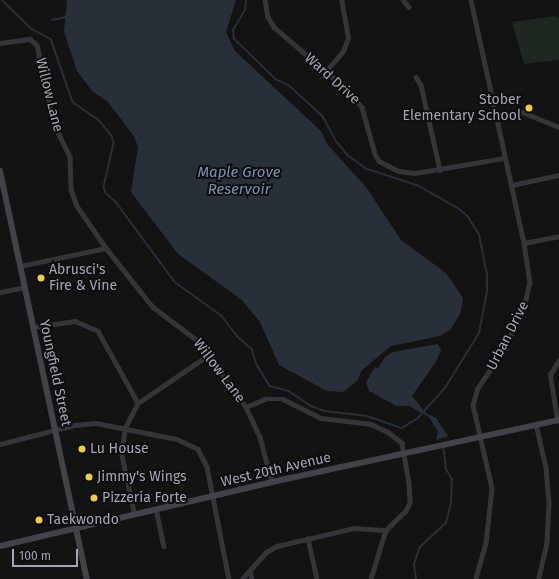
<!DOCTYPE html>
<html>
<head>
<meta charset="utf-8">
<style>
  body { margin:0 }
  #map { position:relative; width:559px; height:579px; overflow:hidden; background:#131314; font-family:"Fira Sans",sans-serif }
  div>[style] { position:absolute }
  .green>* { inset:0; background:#1f2721 }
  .water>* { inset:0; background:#292f38 }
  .stream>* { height:1.5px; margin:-0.75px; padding:0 0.75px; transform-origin:0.75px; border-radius:0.75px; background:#292f38 }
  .street>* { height:4.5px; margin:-2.25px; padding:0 2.25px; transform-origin:2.25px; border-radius:2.25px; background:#343439 }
  .secondary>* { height:6px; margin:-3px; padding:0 3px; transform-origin:3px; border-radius:3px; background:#424249 }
  .dots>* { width:11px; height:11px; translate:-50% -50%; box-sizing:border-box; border:2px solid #0e0e0f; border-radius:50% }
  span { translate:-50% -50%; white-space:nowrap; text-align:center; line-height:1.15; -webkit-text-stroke:4px #0e0e0f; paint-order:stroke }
  .street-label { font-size:14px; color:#a4a6b5 }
  .poi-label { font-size:14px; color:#a4a6b5 }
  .right { translate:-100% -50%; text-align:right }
  .left { translate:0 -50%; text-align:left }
  .water-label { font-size:15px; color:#7b8eb0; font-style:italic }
  .scale { position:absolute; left:12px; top:549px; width:66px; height:18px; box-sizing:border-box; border:2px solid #a4a6b5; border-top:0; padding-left:5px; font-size:12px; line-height:14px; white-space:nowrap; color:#a4a6b5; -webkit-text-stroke:3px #0e0e0f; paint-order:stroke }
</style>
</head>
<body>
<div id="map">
  <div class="green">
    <div style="clip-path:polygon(555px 16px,559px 18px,559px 60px,524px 64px,512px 22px)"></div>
  </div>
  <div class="water">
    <div style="clip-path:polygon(67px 0,236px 0,226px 32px,235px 51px,321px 131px,327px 144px,366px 187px,401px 240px,446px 273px,463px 298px,461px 312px,451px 329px,440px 336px,391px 346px,361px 371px,358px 380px,343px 392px,327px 391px,279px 365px,260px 322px,242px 300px,178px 254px,131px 192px,138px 147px,134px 136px,107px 101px,92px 91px,77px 71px,64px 32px)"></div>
    <div style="clip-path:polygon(438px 344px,441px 350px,437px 360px,412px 396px,426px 413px,436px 418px,448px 436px,436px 440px,438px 432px,429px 417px,409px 406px,396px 406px,369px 391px,366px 382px,375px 367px,378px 368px,385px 357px,393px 352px)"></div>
  </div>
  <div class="stream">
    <div style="left:2px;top:0;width:42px;rotate:44deg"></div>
    <div style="left:32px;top:29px;width:21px;rotate:28deg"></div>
    <div style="left:51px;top:39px;width:67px;rotate:70.8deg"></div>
    <div style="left:73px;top:102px;width:32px;rotate:35deg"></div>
    <div style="left:99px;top:120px;width:21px;rotate:51deg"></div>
    <div style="left:112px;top:136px;width:7px;rotate:74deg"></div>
    <div style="left:114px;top:143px;width:45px;rotate:102.8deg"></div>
    <div style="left:104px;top:187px;width:6px;rotate:72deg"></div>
    <div style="left:106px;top:193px;width:13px;rotate:42deg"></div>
    <div style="left:116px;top:202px;width:99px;rotate:53.6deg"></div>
    <div style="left:175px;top:282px;width:58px;rotate:35.9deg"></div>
    <div style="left:222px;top:316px;width:25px;rotate:53deg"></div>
    <div style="left:237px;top:336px;width:20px;rotate:41deg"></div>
    <div style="left:252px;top:349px;width:17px;rotate:73deg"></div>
    <div style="left:257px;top:365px;width:25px;rotate:58deg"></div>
    <div style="left:270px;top:386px;width:20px;rotate:15deg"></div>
    <div style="left:289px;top:391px;width:27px;rotate:34deg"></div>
    <div style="left:311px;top:406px;width:15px;rotate:20deg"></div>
    <div style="left:325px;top:411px;width:42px;rotate:6.8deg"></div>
    <div style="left:367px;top:416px;width:37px;rotate:19deg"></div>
    <div style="left:402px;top:428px;width:19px;rotate:-32deg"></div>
    <div style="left:418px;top:418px;width:40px;rotate:-48deg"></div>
    <div style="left:445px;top:388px;width:65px;rotate:-58.3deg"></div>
    <div style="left:479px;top:333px;width:42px;rotate:-79deg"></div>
    <div style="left:487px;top:292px;width:17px;rotate:-90deg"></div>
    <div style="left:487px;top:275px;width:41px;rotate:-101.3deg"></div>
    <div style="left:479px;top:235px;width:22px;rotate:-122deg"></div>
    <div style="left:467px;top:216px;width:13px;rotate:-141deg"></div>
    <div style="left:457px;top:208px;width:45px;rotate:-150.6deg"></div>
    <div style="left:418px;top:186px;width:55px;rotate:-161.9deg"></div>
    <div style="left:366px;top:169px;width:24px;rotate:-144deg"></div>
    <div style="left:347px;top:155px;width:19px;rotate:-129deg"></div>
    <div style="left:335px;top:140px;width:26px;rotate:-118deg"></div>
    <div style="left:323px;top:117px;width:46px;rotate:-137.6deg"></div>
    <div style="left:289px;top:86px;width:14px;rotate:-155deg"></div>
    <div style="left:276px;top:80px;width:59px;rotate:-135.7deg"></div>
    <div style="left:234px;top:39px;width:9px;rotate:-96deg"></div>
    <div style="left:233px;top:30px;width:23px;rotate:-59deg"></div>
    <div style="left:245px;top:10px;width:10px;rotate:-84deg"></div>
    <div style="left:52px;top:20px;width:14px;rotate:-12deg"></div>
    <div style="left:416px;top:579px;width:15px;rotate:-98deg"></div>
    <div style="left:414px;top:564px;width:18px;rotate:-71deg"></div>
    <div style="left:420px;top:547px;width:35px;rotate:-43deg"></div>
    <div style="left:446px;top:523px;width:21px;rotate:-76deg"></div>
    <div style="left:451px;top:503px;width:23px;rotate:-88deg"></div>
    <div style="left:452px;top:480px;width:13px;rotate:-119deg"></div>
    <div style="left:446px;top:469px;width:23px;rotate:-97deg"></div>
  </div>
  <div class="street">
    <div style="left:265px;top:0;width:17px;rotate:80deg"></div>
    <div style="left:268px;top:17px;width:12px;rotate:59deg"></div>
    <div style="left:274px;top:27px;width:92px;rotate:40.6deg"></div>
    <div style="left:344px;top:87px;width:27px;rotate:48deg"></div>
    <div style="left:362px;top:107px;width:49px;rotate:74.5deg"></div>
    <div style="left:375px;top:154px;width:8px;rotate:60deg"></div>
    <div style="left:379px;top:161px;width:22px;rotate:27deg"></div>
    <div style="left:399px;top:171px;width:16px;rotate:7deg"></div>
    <div style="left:415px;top:173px;width:91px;rotate:-9.5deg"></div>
    <div style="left:403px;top:0;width:9px;rotate:49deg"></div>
    <div style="left:471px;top:0;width:249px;rotate:77.7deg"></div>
    <div style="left:524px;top:243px;width:40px;rotate:81.5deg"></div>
    <div style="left:530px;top:283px;width:30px;rotate:104deg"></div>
    <div style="left:523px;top:312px;width:48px;rotate:117.1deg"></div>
    <div style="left:501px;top:355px;width:40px;rotate:124.9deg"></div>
    <div style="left:478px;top:388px;width:18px;rotate:106deg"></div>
    <div style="left:473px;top:405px;width:85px;rotate:77.1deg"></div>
    <div style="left:492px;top:488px;width:55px;rotate:96.2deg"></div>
    <div style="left:486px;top:543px;width:37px;rotate:106deg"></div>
    <div style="left:0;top:43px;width:30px;rotate:-8deg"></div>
    <div style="left:30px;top:39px;width:9px;rotate:41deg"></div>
    <div style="left:37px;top:45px;width:81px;rotate:77.9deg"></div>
    <div style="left:54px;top:124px;width:37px;rotate:64deg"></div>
    <div style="left:70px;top:157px;width:32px;rotate:88deg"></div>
    <div style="left:71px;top:189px;width:18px;rotate:71deg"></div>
    <div style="left:77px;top:206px;width:51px;rotate:55.4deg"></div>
    <div style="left:106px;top:248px;width:75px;rotate:51.5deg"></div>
    <div style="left:153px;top:307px;width:56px;rotate:37.1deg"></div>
    <div style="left:198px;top:341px;width:82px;rotate:54deg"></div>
    <div style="left:246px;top:407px;width:33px;rotate:65deg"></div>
    <div style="left:260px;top:437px;width:47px;rotate:75.1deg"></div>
    <div style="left:325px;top:72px;width:28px;rotate:-49deg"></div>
    <div style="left:343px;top:51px;width:14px;rotate:-69deg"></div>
    <div style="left:348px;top:38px;width:39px;rotate:-100deg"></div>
    <div style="left:416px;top:77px;width:9px;rotate:58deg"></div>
    <div style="left:421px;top:85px;width:87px;rotate:77.4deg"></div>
    <div style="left:497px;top:117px;width:25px;rotate:-11deg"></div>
    <div style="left:522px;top:112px;width:40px;rotate:22deg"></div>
    <div style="left:512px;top:185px;width:48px;rotate:-12deg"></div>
    <div style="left:524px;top:243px;width:36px;rotate:-11deg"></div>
    <div style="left:20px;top:266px;width:88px;rotate:-11.8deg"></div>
    <div style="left:0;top:292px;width:25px;rotate:-11deg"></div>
    <div style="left:34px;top:327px;width:41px;rotate:-8.3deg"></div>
    <div style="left:75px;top:321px;width:25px;rotate:23deg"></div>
    <div style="left:98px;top:331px;width:82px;rotate:60.9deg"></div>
    <div style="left:246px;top:407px;width:21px;rotate:-23deg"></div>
    <div style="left:265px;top:399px;width:18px"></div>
    <div style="left:283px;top:399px;width:42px;rotate:26.6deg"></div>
    <div style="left:321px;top:418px;width:50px;rotate:6.8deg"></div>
    <div style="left:371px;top:424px;width:19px;rotate:25deg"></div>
    <div style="left:388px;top:432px;width:18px;rotate:38deg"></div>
    <div style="left:402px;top:443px;width:41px;rotate:80.1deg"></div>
    <div style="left:409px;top:483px;width:20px;rotate:87deg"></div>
    <div style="left:410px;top:503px;width:9px;rotate:117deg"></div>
    <div style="left:406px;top:511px;width:28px;rotate:136deg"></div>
    <div style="left:386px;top:530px;width:51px;rotate:107deg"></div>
    <div style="left:557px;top:420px;width:46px;rotate:-98.8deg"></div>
    <div style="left:550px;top:375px;width:17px;rotate:-59deg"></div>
    <div style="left:536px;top:424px;width:45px;rotate:77.2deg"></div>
    <div style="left:546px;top:468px;width:36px;rotate:85deg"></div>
    <div style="left:549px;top:504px;width:39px;rotate:93deg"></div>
    <div style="left:547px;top:543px;width:37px;rotate:103deg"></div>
    <div style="left:0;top:444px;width:76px;rotate:-14.4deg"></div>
    <div style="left:74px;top:425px;width:22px;rotate:-5deg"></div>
    <div style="left:96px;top:423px;width:83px;rotate:11.2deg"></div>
    <div style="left:177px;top:439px;width:23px;rotate:25deg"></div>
    <div style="left:198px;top:449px;width:20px;rotate:63deg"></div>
    <div style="left:207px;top:467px;width:114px;rotate:78.9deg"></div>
    <div style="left:156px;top:509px;width:38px;rotate:78deg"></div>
    <div style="left:134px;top:514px;width:62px;rotate:-102deg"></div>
    <div style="left:121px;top:453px;width:25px;rotate:-81deg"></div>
    <div style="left:125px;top:428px;width:28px;rotate:-63deg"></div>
    <div style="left:138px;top:403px;width:83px;rotate:-34.3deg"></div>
    <div style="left:308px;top:538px;width:42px;rotate:77.6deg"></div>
    <div style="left:250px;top:571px;width:8px;rotate:76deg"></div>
    <div style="left:242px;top:579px;width:36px;rotate:-48deg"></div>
    <div style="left:266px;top:552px;width:13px;rotate:-29deg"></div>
    <div style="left:277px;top:546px;width:79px;rotate:-13.2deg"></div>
    <div style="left:354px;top:528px;width:32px;rotate:4deg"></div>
  </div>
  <div class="secondary">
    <div style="left:0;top:171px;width:417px;rotate:78deg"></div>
    <div style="left:0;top:546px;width:279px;rotate:-13.2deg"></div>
    <div style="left:272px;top:482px;width:294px;rotate:-12.2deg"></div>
  </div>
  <div class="dots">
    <div style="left:529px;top:108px;background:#f0d02e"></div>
    <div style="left:41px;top:278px;background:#f0d02e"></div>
    <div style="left:82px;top:449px;background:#f0d02e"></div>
    <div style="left:89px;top:477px;background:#f0d02e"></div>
    <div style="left:94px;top:498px;background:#f0d02e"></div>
    <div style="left:39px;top:520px;background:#f0d02e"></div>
  </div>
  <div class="street-label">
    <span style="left:332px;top:79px;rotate:42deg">Ward Drive</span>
    <span style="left:49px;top:95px;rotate:76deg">Willow Lane</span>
    <span style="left:508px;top:336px;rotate:-63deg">Urban Drive</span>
    <span style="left:219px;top:371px;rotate:53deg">Willow Lane</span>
    <span style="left:55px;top:373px;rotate:78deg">Youngfield Street</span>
    <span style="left:276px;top:470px;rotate:-13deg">West 20th Avenue</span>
  </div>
  <div class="poi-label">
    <span class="right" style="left:521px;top:108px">Stober<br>Elementary School</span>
    <span class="left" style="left:49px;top:278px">Abrusci's<br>Fire &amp; Vine</span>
    <span class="left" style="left:90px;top:449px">Lu House</span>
    <span class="left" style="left:97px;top:477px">Jimmy's Wings</span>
    <span class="left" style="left:102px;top:498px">Pizzeria Forte</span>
    <span class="left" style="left:47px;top:520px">Taekwondo</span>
  </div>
  <div class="water-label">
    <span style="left:239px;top:181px">Maple Grove<br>Reservoir</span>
  </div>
  <div class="scale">100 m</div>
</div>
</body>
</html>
